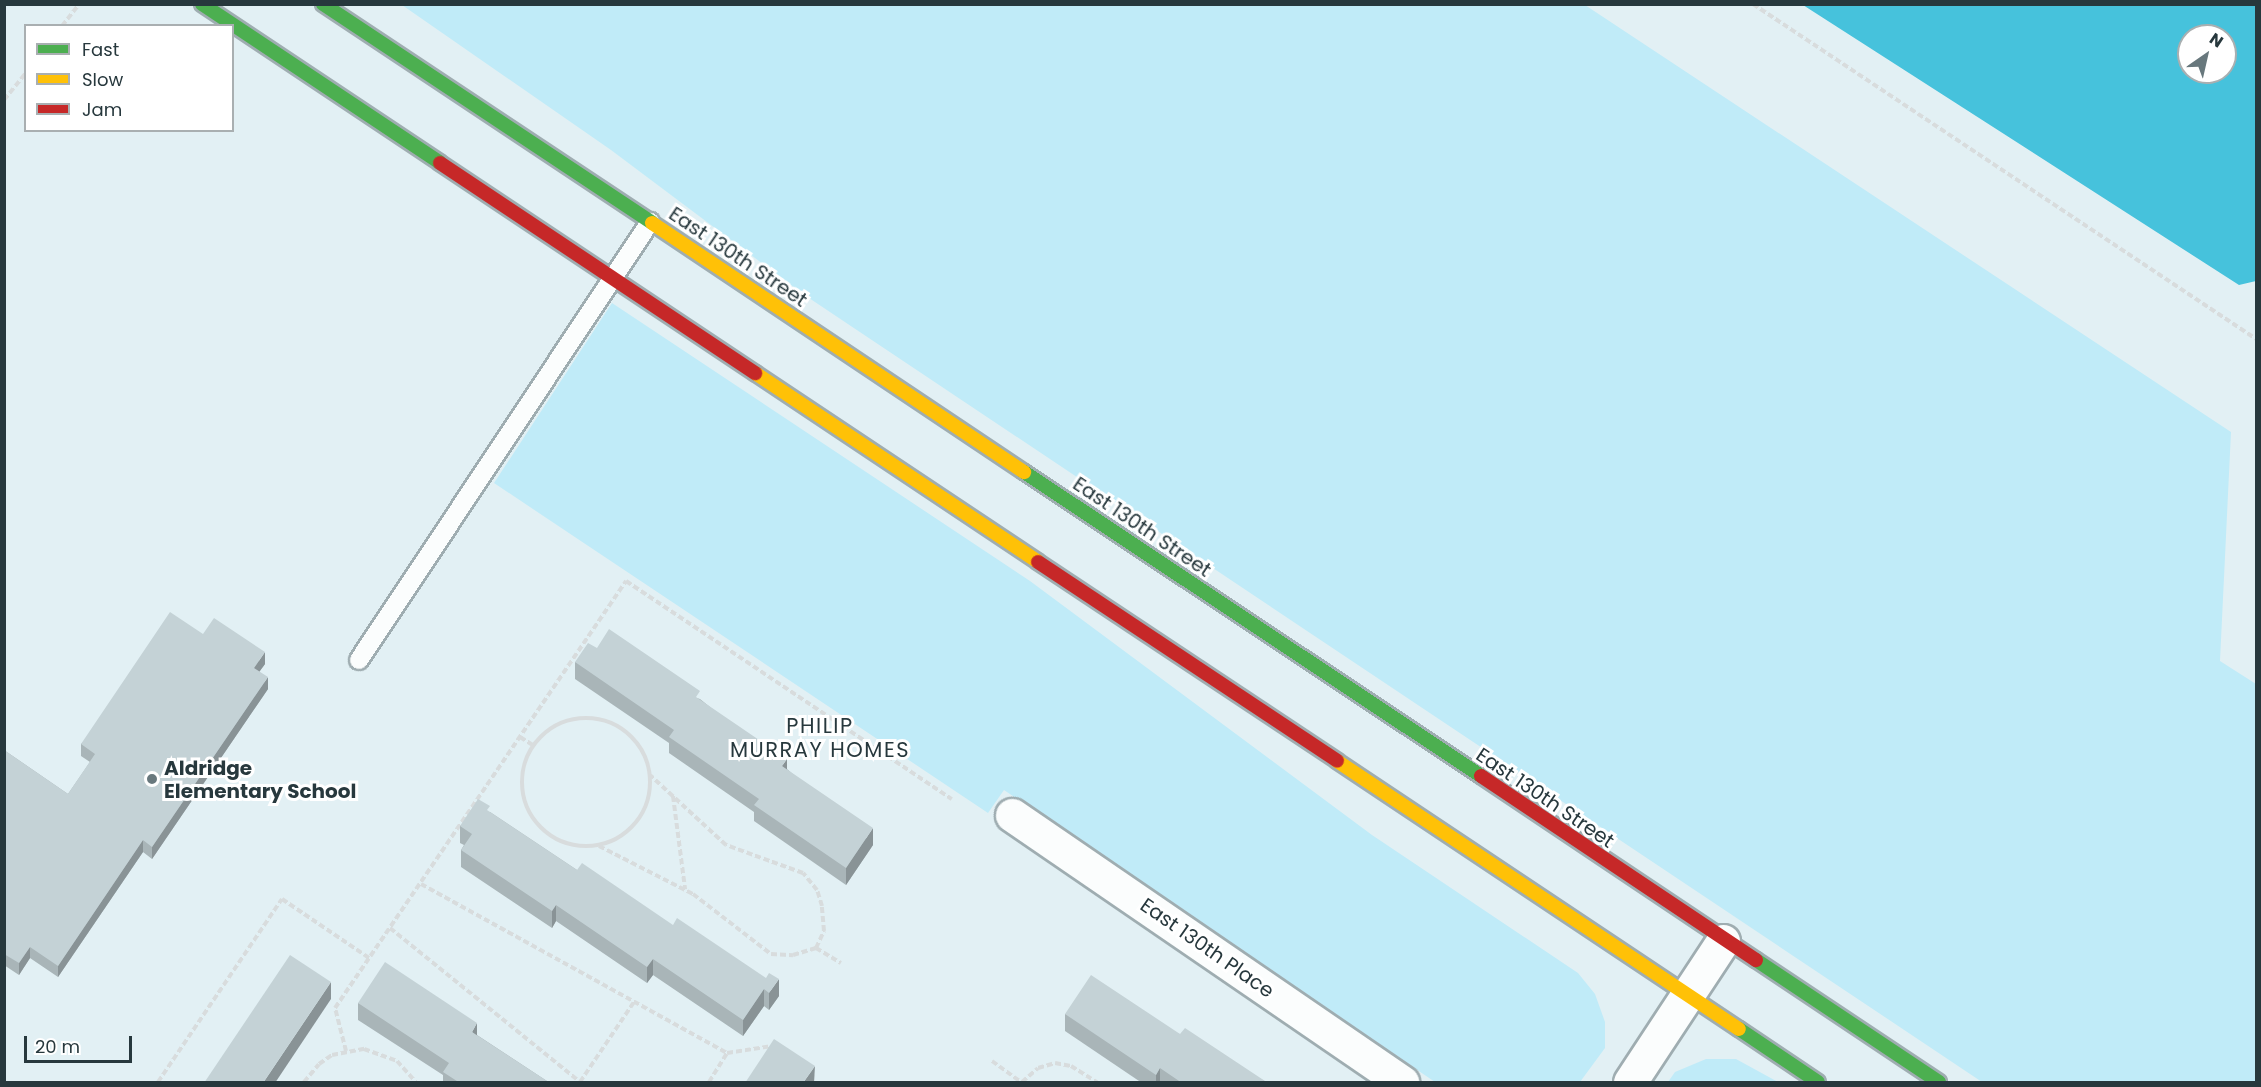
<!DOCTYPE html>
<html>
<head>
<meta charset="utf-8">
<style>
  body { margin:0 }
  #map { position:relative; width:2261px; height:1087px; overflow:hidden; background:#e2f0f4; font-family:Poppins,sans-serif }
  div>[style] { position:absolute }
  .green>* { inset:0; background:#c0ebf8 }
  .water>* { inset:0; background:#46c2dc }
  .path>* { height:4px; margin-top:-2px; transform-origin:0; background:repeating-linear-gradient(90deg,#d8dcdd 0 6px,transparent 0 9px) }
  .path>.ring { margin:-2px; padding:0; box-sizing:content-box; background:none; border:4px solid #d8dcdd; border-radius:50% }
  .roads { filter:drop-shadow(2px 0 #9fadb1) drop-shadow(-2px 0 #9fadb1) drop-shadow(0 2px #9fadb1) drop-shadow(0 -2px #9fadb1) }
  .lane>* { height:18px; margin:-9px; padding:0 9px; transform-origin:9px; border-radius:9px; background:#fbfdfd }
  .street>* { height:33px; margin:-16.5px; padding:0 16.5px; transform-origin:16.5px; border-radius:16.5px; background:#fbfdfd }
  .fast>* { height:14px; margin:-7px; padding:0 7px; transform-origin:7px; border-radius:7px; background:#4caf50 }
  .slow>* { height:14px; margin:-7px; padding:0 7px; transform-origin:7px; border-radius:7px; background:#ffc107 }
  .jam>* { height:14px; margin:-7px; padding:0 7px; transform-origin:7px; border-radius:7px; background:#c62828 }
  .wall>* { inset:0; background:#a9b5b8 }
  .shaded-wall>* { inset:0; background:#899396 }
  .building>* { inset:0; background:#c4d2d6 }
  .dots>* { width:16px; height:16px; translate:-50% -50%; box-sizing:border-box; border:3px solid #fff; border-radius:50% }
  span { translate:-50% -50%; white-space:nowrap; text-align:center; line-height:1.15; -webkit-text-stroke:6px #fff; paint-order:stroke }
  .street-label { font-size:20px; color:#27383d }
  .poi-label { font-size:20px; color:#27383d; font-weight:700 }
  .left { translate:0 -50%; text-align:left }
  .neighbourhood-label { font-size:21px; color:#27383d; letter-spacing:1.5px }
  .frame { position:absolute; inset:0; border:6px solid #27383d; pointer-events:none }
  .legend { position:absolute; left:24px; top:24px; width:210px; height:108px; box-sizing:border-box; background:#fff; border:2px solid #a9afb1; margin:0; padding:8px 10px; list-style:none; font-size:18px; color:#27383d }
  .legend li { display:flex; align-items:center; gap:12px; height:30px }
  .legend b { width:30px; border:2px solid #a9afb1 }
  .north { position:absolute; left:2177px; top:24px; width:60px; height:60px; box-sizing:border-box; background:#fff; border:2px solid #a9afb1; border-radius:50%; rotate:34deg; font-size:16px; font-weight:700; line-height:24px; text-align:center; color:#27383d }
  .north::after { content:''; display:block; margin:auto; width:21px; height:27px; background:#68787d; clip-path:polygon(50% 0,100% 100%,50% 72%,0 100%) }
  .scale { position:absolute; left:24px; top:1036px; width:108px; height:27px; box-sizing:border-box; border:3px solid #27383d; border-top:0; padding-left:8px; font-size:18px; line-height:21px; white-space:nowrap; color:#27383d; -webkit-text-stroke:4px #fff; paint-order:stroke }
</style>
</head>
<body>
<div id="map">
  <div class="green">
    <div style="clip-path:polygon(402px 5px,1585px 5px,2231px 432px,2220px 661px,2256px 684px,2256px 1082px,1982px 1082px,803px 294px,611px 150px)"></div>
    <div style="clip-path:polygon(612px 303px,1030px 581px,1372px 835px,1578px 973px,1595px 994px,1605px 1022px,1605px 1048px,1580px 1082px,1435px 1082px,1004px 790px,988px 813px,494px 483px)"></div>
    <div style="clip-path:polygon(1706px 1059px,1736px 1059px,1778px 1082px,1668px 1082px,1675px 1072px)"></div>
  </div>
  <div class="water">
    <div style="clip-path:polygon(evenodd,1803px 5px,2256px 5px,2256px 281px,2239px 285px,1803px 5px,2189px 36px,2225px 36px,2225px 72px,2189px 72px,2189px 36px)"></div>
  </div>
  <div class="path">
    <div style="left:1753px;top:4px;width:604px;rotate:33.66deg"></div>
    <div style="left:62px;top:26px;width:28px;rotate:-52deg"></div>
    <div style="left:4px;top:100px;width:35px;rotate:-51deg"></div>
    <div class="ring" style="left:522px;top:718px;width:124px;height:124px"></div>
    <div style="left:520px;top:737px;width:15px;rotate:32deg"></div>
    <div style="left:673px;top:796px;width:94px;rotate:82.6deg"></div>
    <div style="left:599px;top:846px;width:106px;rotate:27.1deg"></div>
    <div style="left:693px;top:894px;width:98px;rotate:37.6deg"></div>
    <div style="left:771px;top:954px;width:22px;rotate:3deg"></div>
    <div style="left:793px;top:955px;width:24px;rotate:-17deg"></div>
    <div style="left:816px;top:948px;width:19px;rotate:-65deg"></div>
    <div style="left:824px;top:931px;width:25px;rotate:-95deg"></div>
    <div style="left:822px;top:906px;width:17px;rotate:-107deg"></div>
    <div style="left:817px;top:890px;width:22px;rotate:-129deg"></div>
    <div style="left:803px;top:873px;width:82px;rotate:-160deg"></div>
    <div style="left:726px;top:845px;width:103px;rotate:-137.4deg"></div>
    <div style="left:421px;top:884px;width:350px;rotate:28.9deg"></div>
    <div style="left:390px;top:928px;width:245px;rotate:39deg"></div>
    <div style="left:816px;top:948px;width:29px;rotate:31deg"></div>
    <div style="left:346px;top:1051px;width:44px;rotate:-104.3deg"></div>
    <div style="left:335px;top:1008px;width:517px;rotate:-55.73deg"></div>
    <div style="left:626px;top:581px;width:392px;rotate:33.8deg"></div>
    <div style="left:992px;top:1061px;width:36px;rotate:36deg"></div>
    <div style="left:158px;top:1082px;width:221px;rotate:-55.9deg"></div>
    <div style="left:282px;top:899px;width:105px;rotate:34.1deg"></div>
    <div style="left:304px;top:1082px;width:23px;rotate:-50deg"></div>
    <div style="left:319px;top:1064px;width:16px;rotate:-35deg"></div>
    <div style="left:332px;top:1055px;width:33px;rotate:-11deg"></div>
    <div style="left:364px;top:1049px;width:35px;rotate:20deg"></div>
    <div style="left:397px;top:1061px;width:28px;rotate:48deg"></div>
    <div style="left:580px;top:1082px;width:97px;rotate:-56deg"></div>
    <div style="left:709px;top:1082px;width:34px;rotate:-58deg"></div>
    <div style="left:727px;top:1053px;width:46px;rotate:-8.8deg"></div>
    <div style="left:1022px;top:1082px;width:21px;rotate:-41deg"></div>
    <div style="left:1038px;top:1068px;width:18px;rotate:-16deg"></div>
    <div style="left:1055px;top:1063px;width:16px;rotate:11deg"></div>
    <div style="left:1071px;top:1066px;width:31px;rotate:32deg"></div>
  </div>
  <div class="roads">
    <div class="lane">
      <div style="left:359px;top:660px;width:526px;rotate:-56.4deg"></div>
    </div>
    <div class="street">
      <div style="left:1012px;top:815px;width:473px;rotate:34.4deg"></div>
      <div style="left:1630px;top:1082px;width:169px;rotate:-56.6deg"></div>
    </div>
    <div class="fast">
      <div style="left:202px;top:4px;width:286px;rotate:33.7deg"></div>
      <div style="left:323px;top:4px;width:395px;rotate:33.6deg"></div>
      <div style="left:1024px;top:472px;width:549px;rotate:33.63deg"></div>
      <div style="left:1756px;top:960px;width:220px;rotate:33.7deg"></div>
      <div style="left:1739px;top:1029px;width:95px;rotate:33.9deg"></div>
    </div>
    <div class="slow">
      <div style="left:652px;top:223px;width:448px;rotate:33.8deg"></div>
      <div style="left:755px;top:373px;width:340px;rotate:33.7deg"></div>
      <div style="left:1337px;top:761px;width:483px;rotate:33.7deg"></div>
    </div>
    <div class="jam">
      <div style="left:440px;top:163px;width:379px;rotate:33.7deg"></div>
      <div style="left:1038px;top:562px;width:359px;rotate:33.6deg"></div>
      <div style="left:1481px;top:776px;width:331px;rotate:33.8deg"></div>
    </div>
  </div>
  <div class="wall">
    <div style="clip-path:polygon(203px 634px,265px 664px,259px 672px,268px 689px,152px 859px,143px 852px,58px 977px,30px 958px,19px 975px,4px 965px,4px 750px,68px 794px,90px 762px,81px 756px,81px 744px)"></div>
    <div style="clip-path:polygon(575px 662px,700px 699px,787px 769px,873px 845px,846px 885px,754px 821px,754px 812px,669px 753px,669px 743px,575px 679px)"></div>
    <div style="clip-path:polygon(490px 812px,577px 870px,779px 996px,769px 1010px,764px 1006px,743px 1036px,653px 975px,647px 983px,556px 921px,552px 928px,461px 867px,461px 850px,464px 845px,460px 843px,460px 826px)"></div>
    <div style="clip-path:polygon(358px 1003px,477px 1035px,550px 1083px,443px 1083px,443px 1075px,358px 1020px)"></div>
    <div style="clip-path:polygon(1065px 1014px,1180px 1034px,1268px 1083px,1142px 1083px,1065px 1031px)"></div>
  </div>
  <div class="shaded-wall">
    <div style="clip-path:polygon(265px 652px,265px 664px,254px 679px,254px 668px)"></div>
    <div style="clip-path:polygon(268px 677px,268px 689px,152px 859px,152px 847px)"></div>
    <div style="clip-path:polygon(787px 759px,787px 776px,782px 766px)"></div>
    <div style="clip-path:polygon(873px 828px,873px 845px,846px 885px,846px 868px)"></div>
    <div style="clip-path:polygon(143px 840px,143px 852px,58px 977px,58px 966px)"></div>
    <div style="clip-path:polygon(556px 905px,556px 921px,552px 928px,552px 911px)"></div>
    <div style="clip-path:polygon(30px 947px,30px 958px,19px 975px,19px 963px)"></div>
    <div style="clip-path:polygon(653px 959px,653px 975px,647px 983px,647px 967px)"></div>
    <div style="clip-path:polygon(779px 979px,779px 996px,769px 1010px,769px 993px)"></div>
    <div style="clip-path:polygon(331px 982px,331px 999px,275px 1083px,263px 1083px)"></div>
    <div style="clip-path:polygon(764px 989px,764px 1006px,743px 1036px,743px 1020px)"></div>
    <div style="clip-path:polygon(477px 1023px,477px 1040px,472px 1032px)"></div>
    <div style="clip-path:polygon(815px 1066px,814px 1083px,803px 1083px)"></div>
    <div style="clip-path:polygon(1160px 1068px,1160px 1083px,1156px 1083px,1156px 1075px)"></div>
  </div>
  <div class="building">
    <div style="clip-path:polygon(170px 612px,203px 634px,214px 618px,265px 652px,254px 668px,268px 677px,152px 847px,143px 840px,58px 966px,30px 947px,19px 963px,4px 954px,4px 750px,68px 794px,95px 754px,81px 744px)"></div>
    <div style="clip-path:polygon(609px 629px,700px 691px,696px 697px,787px 759px,782px 766px,873px 828px,846px 868px,754px 805px,759px 799px,669px 737px,674px 730px,575px 662px,588px 643px,597px 648px)"></div>
    <div style="clip-path:polygon(478px 799px,490px 806px,487px 810px,577px 870px,582px 863px,673px 925px,677px 918px,766px 978px,769px 973px,779px 979px,769px 993px,764px 989px,743px 1020px,653px 959px,647px 967px,556px 905px,552px 911px,461px 850px,472px 834px,460px 826px)"></div>
    <div style="clip-path:polygon(290px 955px,331px 982px,263px 1083px,204px 1083px)"></div>
    <div style="clip-path:polygon(385px 962px,477px 1023px,472px 1032px,550px 1083px,460px 1083px,443px 1072px,449px 1063px,358px 1003px)"></div>
    <div style="clip-path:polygon(1091px 975px,1180px 1034px,1185px 1028px,1268px 1083px,1182px 1083px,1160px 1068px,1156px 1075px,1065px 1014px)"></div>
    <div style="clip-path:polygon(774px 1039px,815px 1066px,803px 1083px,745px 1083px)"></div>
  </div>
  <div class="dots">
    <div style="left:152px;top:779px;background:#68787d"></div>
  </div>
  <div class="street-label">
    <span style="left:738px;top:257px;rotate:34deg">East 130th Street</span>
    <span style="left:1142px;top:527px;rotate:34deg">East 130th Street</span>
    <span style="left:1545px;top:798px;rotate:34deg">East 130th Street</span>
    <span style="left:1207px;top:948px;rotate:35deg">East 130th Place</span>
  </div>
  <div class="poi-label">
    <span class="left" style="left:164px;top:780px">Aldridge<br>Elementary School</span>
  </div>
  <div class="neighbourhood-label">
    <span style="left:820px;top:738px">PHILIP<br>MURRAY HOMES</span>
  </div>
  <div class="frame"></div>
  <ul class="legend">
  <li><b style="height:8px;background:#4caf50"></b>Fast</li>
  <li><b style="height:8px;background:#ffc107"></b>Slow</li>
  <li><b style="height:8px;background:#c62828"></b>Jam</li>
  </ul>
  <div class="north">N</div>
  <div class="scale">20 m</div>
</div>
</body>
</html>
